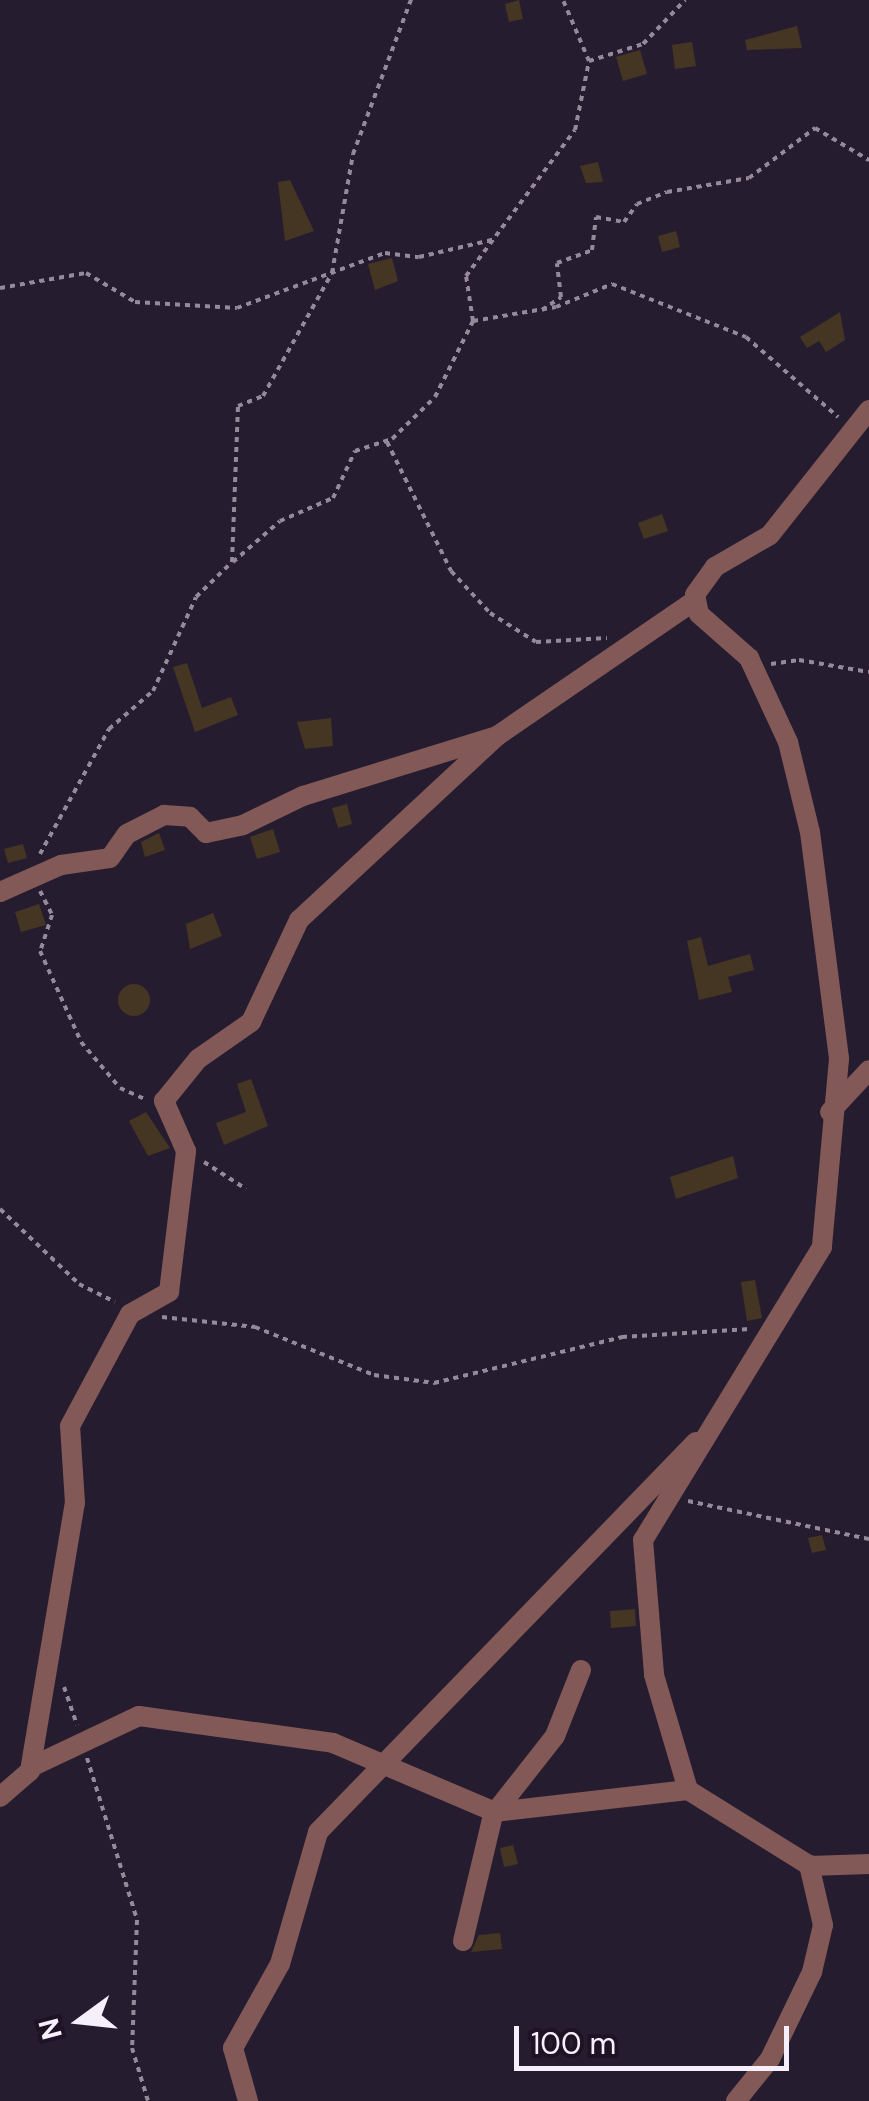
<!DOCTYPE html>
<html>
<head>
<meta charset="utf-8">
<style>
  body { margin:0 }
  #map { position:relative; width:869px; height:2101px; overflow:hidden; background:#261c2f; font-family:"DM Sans",sans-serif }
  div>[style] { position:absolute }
  .building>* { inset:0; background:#453623 }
  .round { border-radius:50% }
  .path>* { height:4px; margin-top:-2px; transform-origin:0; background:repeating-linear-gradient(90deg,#938a9a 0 5px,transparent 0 10px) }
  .minor>* { height:20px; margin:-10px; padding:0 10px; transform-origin:10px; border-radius:10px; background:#825957 }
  span { translate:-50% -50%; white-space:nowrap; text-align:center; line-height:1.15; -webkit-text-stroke:9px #1d1325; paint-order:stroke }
  .north { position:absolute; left:30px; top:1971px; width:100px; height:100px; -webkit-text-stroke:8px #1d1325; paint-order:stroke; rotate:255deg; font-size:28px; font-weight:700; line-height:40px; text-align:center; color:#f6effc }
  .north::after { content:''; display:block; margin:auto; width:35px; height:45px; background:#f6effc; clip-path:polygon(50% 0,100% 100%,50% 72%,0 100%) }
  .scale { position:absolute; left:514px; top:2026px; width:275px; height:45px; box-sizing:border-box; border:5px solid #f6effc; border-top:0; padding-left:12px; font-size:30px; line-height:35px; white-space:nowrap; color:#f6effc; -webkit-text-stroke:8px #1d1325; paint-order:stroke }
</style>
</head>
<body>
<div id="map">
  <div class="building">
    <div style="clip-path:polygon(519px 0,523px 19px,509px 22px,505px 4px)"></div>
    <div style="clip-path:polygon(797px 26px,802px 48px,747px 50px,745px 40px)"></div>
    <div style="clip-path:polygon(692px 42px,696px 66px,675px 69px,672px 45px)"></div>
    <div style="clip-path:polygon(640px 50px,647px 74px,623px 81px,616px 57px)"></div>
    <div style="clip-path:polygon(598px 162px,603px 182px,586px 183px,580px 166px)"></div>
    <div style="clip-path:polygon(290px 180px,314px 231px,285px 241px,278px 182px)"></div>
    <div style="clip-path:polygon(676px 231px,680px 247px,662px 252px,658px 236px)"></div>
    <div style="clip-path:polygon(392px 258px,398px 281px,375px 290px,368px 264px)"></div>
    <div style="clip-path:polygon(840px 312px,845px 340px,826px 352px,819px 341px,807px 348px,800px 337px)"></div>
    <div style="clip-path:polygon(662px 514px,668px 531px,644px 539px,638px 523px)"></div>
    <div style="clip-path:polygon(187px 663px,202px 708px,231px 697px,238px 715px,195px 732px,173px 667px)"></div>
    <div style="clip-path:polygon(331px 718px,333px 746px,305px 749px,297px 722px)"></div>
    <div style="clip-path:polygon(347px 804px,352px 824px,338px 828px,332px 808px)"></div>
    <div style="clip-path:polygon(273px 829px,280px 852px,257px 859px,250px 837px)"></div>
    <div style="clip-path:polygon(159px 833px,165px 850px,145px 857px,141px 842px)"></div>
    <div style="clip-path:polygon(23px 844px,27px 858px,8px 863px,4px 849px)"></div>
    <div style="clip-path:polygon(39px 904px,46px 925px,21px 932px,15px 912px)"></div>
    <div style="clip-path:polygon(213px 913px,222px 936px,190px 949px,186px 924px)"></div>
    <div style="clip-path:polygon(701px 937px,708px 966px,750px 954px,754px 970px,728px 977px,732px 992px,699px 1000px,687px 941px)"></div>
    <div class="round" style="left:118px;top:984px;width:32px;height:32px"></div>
    <div style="clip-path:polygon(251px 1079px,268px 1126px,224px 1145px,216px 1123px,246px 1112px,237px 1084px)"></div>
    <div style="clip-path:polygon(146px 1112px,170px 1148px,148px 1156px,129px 1121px)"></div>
    <div style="clip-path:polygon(733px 1156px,738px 1178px,676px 1199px,670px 1177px)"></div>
    <div style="clip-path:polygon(755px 1280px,762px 1318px,747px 1321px,741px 1282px)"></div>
    <div style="clip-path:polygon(822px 1535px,826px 1550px,812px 1553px,808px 1538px)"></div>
    <div style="clip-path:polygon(635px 1609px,636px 1626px,611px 1628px,610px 1611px)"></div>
    <div style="clip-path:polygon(513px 1845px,518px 1864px,504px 1867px,500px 1848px)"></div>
    <div style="clip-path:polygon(500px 1933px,502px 1949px,471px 1952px,479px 1935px)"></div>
  </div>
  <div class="path">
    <div style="left:589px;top:61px;width:57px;rotate:-17.5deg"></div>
    <div style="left:643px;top:44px;width:61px;rotate:-46.3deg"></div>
    <div style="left:0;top:288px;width:87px;rotate:-9.9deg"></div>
    <div style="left:86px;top:273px;width:57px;rotate:30.6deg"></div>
    <div style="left:135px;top:302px;width:102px;rotate:3.4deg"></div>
    <div style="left:237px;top:308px;width:158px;rotate:-20.4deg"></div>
    <div style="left:385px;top:253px;width:34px;rotate:7deg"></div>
    <div style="left:419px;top:257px;width:79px;rotate:-13.2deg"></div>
    <div style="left:542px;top:310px;width:23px;rotate:-34deg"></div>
    <div style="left:561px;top:297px;width:34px;rotate:-97deg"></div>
    <div style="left:557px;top:263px;width:37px;rotate:-20deg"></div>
    <div style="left:592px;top:250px;width:33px;rotate:-83deg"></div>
    <div style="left:596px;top:217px;width:28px;rotate:10deg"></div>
    <div style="left:624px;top:222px;width:22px;rotate:-54deg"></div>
    <div style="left:637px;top:204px;width:32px;rotate:-22deg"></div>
    <div style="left:667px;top:192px;width:83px;rotate:-9.7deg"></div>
    <div style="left:749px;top:178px;width:83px;rotate:-37.1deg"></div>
    <div style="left:815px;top:128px;width:63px;rotate:30.7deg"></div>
    <div style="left:473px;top:321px;width:84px;rotate:-9.6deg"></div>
    <div style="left:556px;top:307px;width:61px;rotate:-22.3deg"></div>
    <div style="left:612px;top:284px;width:144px;rotate:21.6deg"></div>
    <div style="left:746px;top:337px;width:122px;rotate:41deg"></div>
    <div style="left:387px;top:442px;width:144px;rotate:63.6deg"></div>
    <div style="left:451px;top:571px;width:57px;rotate:47.1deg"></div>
    <div style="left:490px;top:613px;width:54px;rotate:32.2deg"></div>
    <div style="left:536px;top:642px;width:71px;rotate:-3.2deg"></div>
    <div style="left:233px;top:562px;width:62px;rotate:-41.1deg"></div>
    <div style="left:280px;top:521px;width:58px;rotate:-23.5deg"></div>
    <div style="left:333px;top:498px;width:52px;rotate:-64.9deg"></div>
    <div style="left:355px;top:451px;width:39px;rotate:-18deg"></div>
    <div style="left:392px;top:439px;width:60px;rotate:-44.3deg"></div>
    <div style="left:435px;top:397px;width:85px;rotate:-63.4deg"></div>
    <div style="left:473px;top:321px;width:46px;rotate:-98.8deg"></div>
    <div style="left:466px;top:276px;width:182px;rotate:-53.3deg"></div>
    <div style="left:575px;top:130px;width:70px;rotate:-78.5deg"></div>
    <div style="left:589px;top:61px;width:66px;rotate:-113.1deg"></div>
    <div style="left:771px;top:664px;width:28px;rotate:-8deg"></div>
    <div style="left:799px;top:660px;width:71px;rotate:9.7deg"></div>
    <div style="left:40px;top:854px;width:143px;rotate:-61.1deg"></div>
    <div style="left:109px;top:729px;width:58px;rotate:-40.8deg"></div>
    <div style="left:153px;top:691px;width:103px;rotate:-65.4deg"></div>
    <div style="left:196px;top:597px;width:50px;rotate:-44.2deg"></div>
    <div style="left:232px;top:562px;width:156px;rotate:-87.8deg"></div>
    <div style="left:238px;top:406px;width:27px;rotate:-22deg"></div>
    <div style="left:263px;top:396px;width:141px;rotate:-60.7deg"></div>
    <div style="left:332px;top:273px;width:121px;rotate:-80deg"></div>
    <div style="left:353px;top:154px;width:165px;rotate:-69.4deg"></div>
    <div style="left:40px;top:891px;width:27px;rotate:63deg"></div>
    <div style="left:52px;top:915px;width:38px;rotate:108deg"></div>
    <div style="left:40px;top:951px;width:100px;rotate:65.7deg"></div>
    <div style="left:81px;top:1042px;width:60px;rotate:49.7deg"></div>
    <div style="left:120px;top:1088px;width:27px;rotate:24deg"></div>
    <div style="left:204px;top:1162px;width:50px;rotate:32.7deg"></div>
    <div style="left:0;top:1209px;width:109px;rotate:43.5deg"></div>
    <div style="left:79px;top:1284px;width:40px;rotate:26.6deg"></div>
    <div style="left:162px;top:1317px;width:94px;rotate:6.1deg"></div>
    <div style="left:255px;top:1327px;width:128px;rotate:22deg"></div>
    <div style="left:374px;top:1375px;width:61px;rotate:7.6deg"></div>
    <div style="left:434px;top:1383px;width:194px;rotate:-13.7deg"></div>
    <div style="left:622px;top:1337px;width:128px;rotate:-3.6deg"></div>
    <div style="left:688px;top:1501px;width:185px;rotate:11.9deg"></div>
    <div style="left:64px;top:1687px;width:40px;rotate:71.1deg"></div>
    <div style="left:87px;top:1758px;width:170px;rotate:72.8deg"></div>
    <div style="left:137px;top:1920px;width:128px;rotate:92.2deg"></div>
    <div style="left:132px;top:2048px;width:55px;rotate:73.2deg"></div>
  </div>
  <div class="minor">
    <div style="left:869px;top:410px;width:159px;rotate:128.4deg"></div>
    <div style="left:770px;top:535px;width:64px;rotate:149.8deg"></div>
    <div style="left:715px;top:567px;width:34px;rotate:126deg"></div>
    <div style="left:695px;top:595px;width:19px;rotate:78deg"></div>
    <div style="left:699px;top:614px;width:67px;rotate:41.3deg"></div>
    <div style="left:749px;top:658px;width:93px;rotate:65.1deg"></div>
    <div style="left:788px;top:742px;width:93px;rotate:76.3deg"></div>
    <div style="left:810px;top:832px;width:229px;rotate:82.7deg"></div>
    <div style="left:839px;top:1059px;width:189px;rotate:95.2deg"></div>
    <div style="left:822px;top:1247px;width:343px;rotate:121.4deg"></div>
    <div style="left:643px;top:1540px;width:135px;rotate:85.3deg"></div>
    <div style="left:654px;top:1675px;width:120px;rotate:73.5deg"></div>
    <div style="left:688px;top:1790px;width:144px;rotate:31.9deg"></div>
    <div style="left:810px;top:1866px;width:59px;rotate:-1.9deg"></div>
    <div style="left:0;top:892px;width:67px;rotate:-23.9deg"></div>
    <div style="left:61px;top:865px;width:49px;rotate:-8.1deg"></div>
    <div style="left:110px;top:858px;width:29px;rotate:-55deg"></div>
    <div style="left:127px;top:834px;width:42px;rotate:-27.2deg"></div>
    <div style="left:164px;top:815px;width:26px;rotate:4deg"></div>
    <div style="left:190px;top:817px;width:23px;rotate:45deg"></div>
    <div style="left:206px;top:833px;width:38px;rotate:-12deg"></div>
    <div style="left:243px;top:825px;width:67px;rotate:-25.8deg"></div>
    <div style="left:303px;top:796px;width:203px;rotate:-17.2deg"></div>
    <div style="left:497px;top:736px;width:239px;rotate:-34.4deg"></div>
    <div style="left:830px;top:1112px;width:57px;rotate:-47.1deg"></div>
    <div style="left:31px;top:1767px;width:119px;rotate:-25.3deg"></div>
    <div style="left:139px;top:1716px;width:196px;rotate:7.9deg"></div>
    <div style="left:333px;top:1743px;width:176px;rotate:23.1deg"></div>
    <div style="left:495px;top:1812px;width:194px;rotate:-6.5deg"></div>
    <div style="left:0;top:1797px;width:40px;rotate:-41deg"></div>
    <div style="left:30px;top:1771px;width:272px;rotate:-80.5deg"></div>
    <div style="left:75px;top:1503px;width:77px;rotate:-93.7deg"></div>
    <div style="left:70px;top:1426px;width:127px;rotate:-61.8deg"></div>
    <div style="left:130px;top:1314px;width:45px;rotate:-29.4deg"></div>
    <div style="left:169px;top:1292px;width:142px;rotate:-83.1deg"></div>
    <div style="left:186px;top:1151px;width:55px;rotate:-113.7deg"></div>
    <div style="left:164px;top:1101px;width:54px;rotate:-51deg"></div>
    <div style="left:198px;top:1059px;width:65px;rotate:-34.9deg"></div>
    <div style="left:251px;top:1022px;width:113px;rotate:-64.8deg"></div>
    <div style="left:299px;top:920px;width:270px;rotate:-42.9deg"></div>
    <div style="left:463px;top:1941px;width:130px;rotate:-76.6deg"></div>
    <div style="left:493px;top:1815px;width:100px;rotate:-51.9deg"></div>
    <div style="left:555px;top:1736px;width:71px;rotate:-68.5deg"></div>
    <div style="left:248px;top:2101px;width:55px;rotate:-105.8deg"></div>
    <div style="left:233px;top:2048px;width:96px;rotate:-60.8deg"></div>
    <div style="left:280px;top:1964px;width:137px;rotate:-73.9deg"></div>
    <div style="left:318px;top:1832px;width:543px;rotate:-45.9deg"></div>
    <div style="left:736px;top:2101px;width:54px;rotate:-51deg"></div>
    <div style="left:770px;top:2059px;width:97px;rotate:-64.2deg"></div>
    <div style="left:812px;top:1972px;width:48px;rotate:-76.8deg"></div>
    <div style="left:823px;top:1925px;width:62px;rotate:-103.1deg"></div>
  </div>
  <div class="north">N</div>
  <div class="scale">100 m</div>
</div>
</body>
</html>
